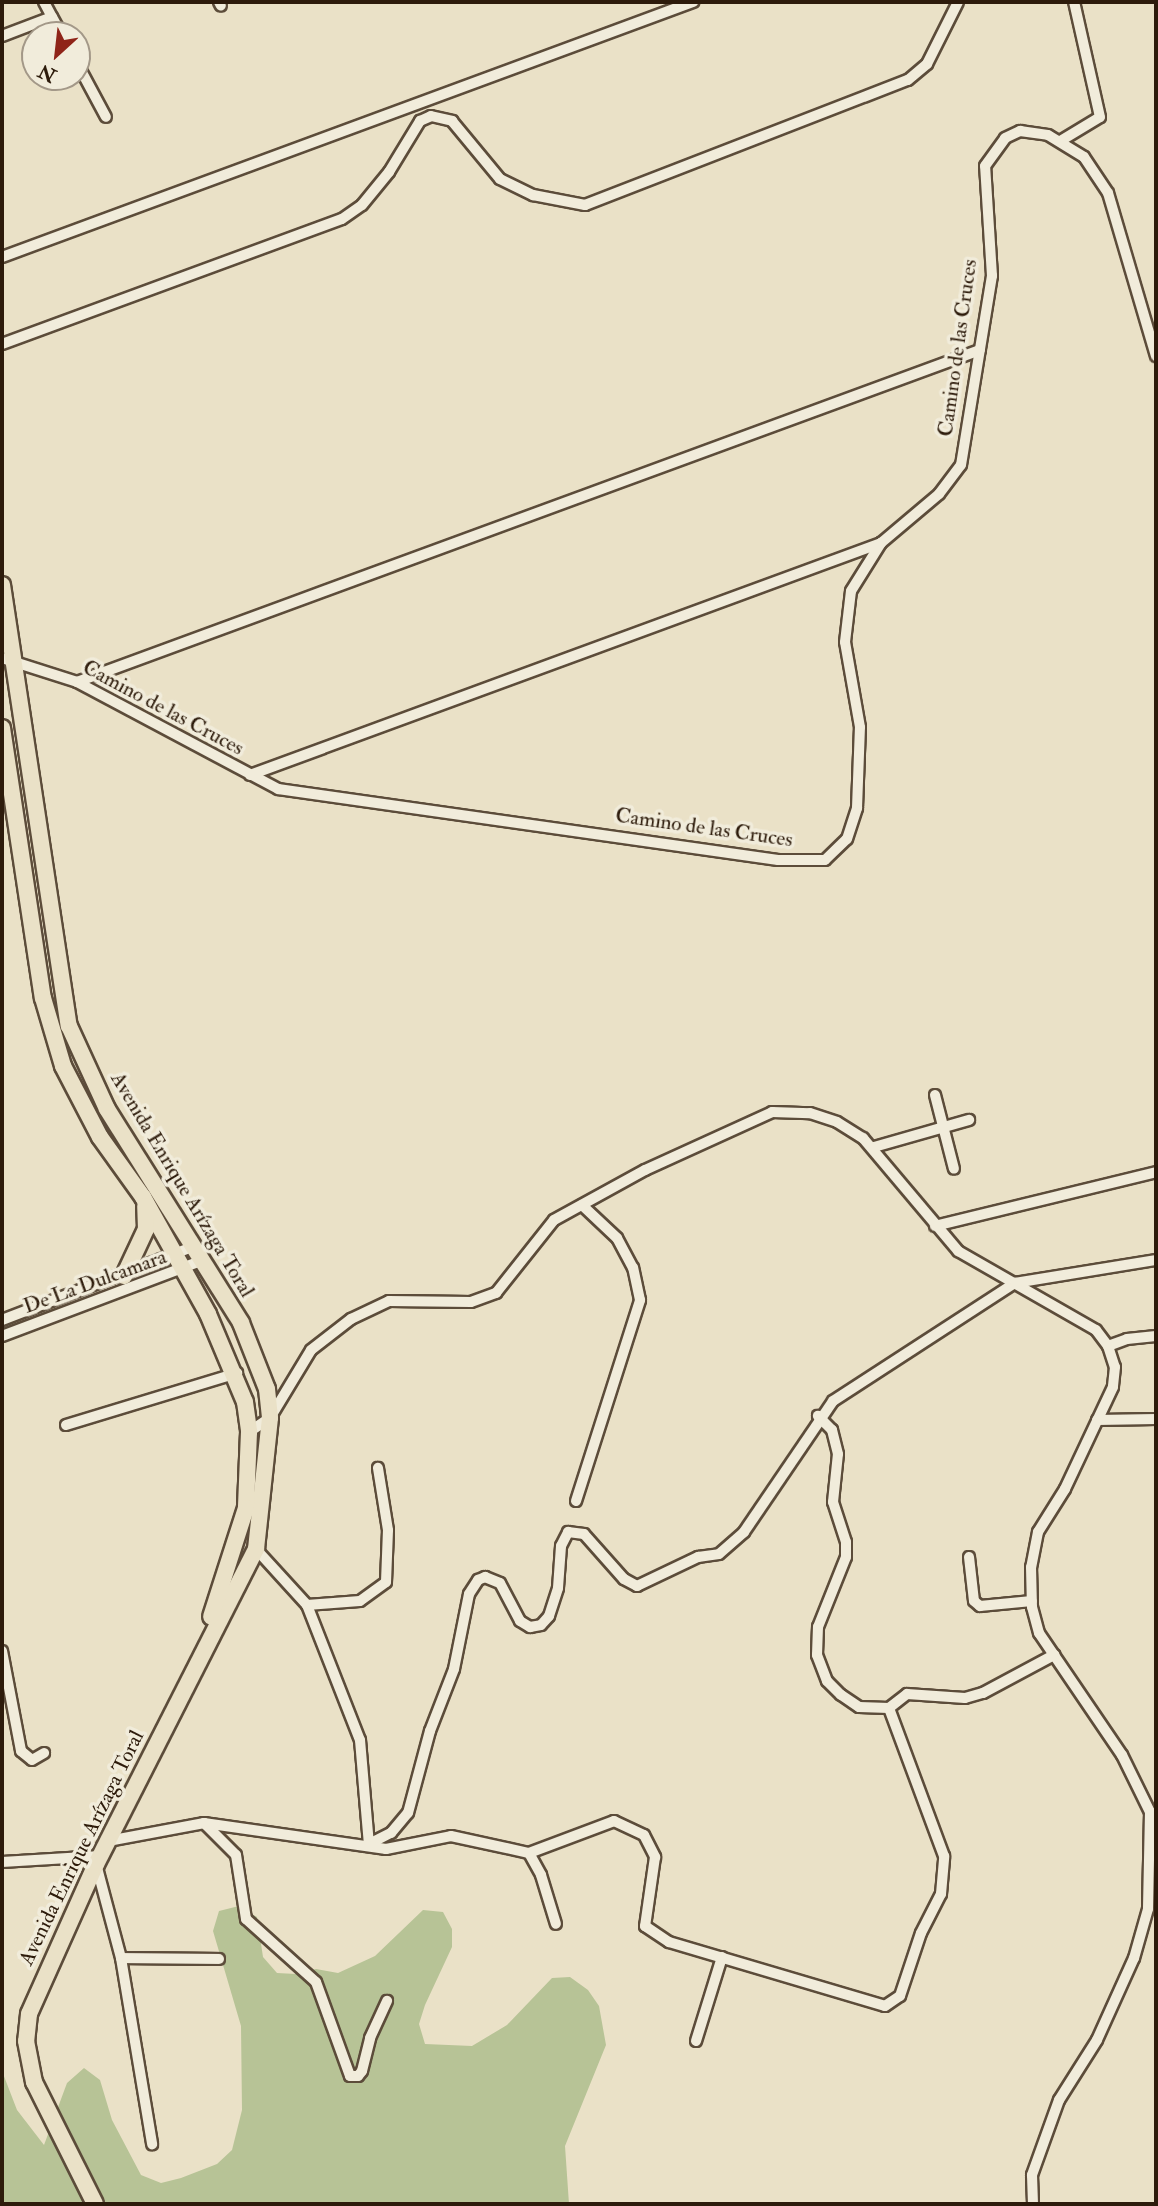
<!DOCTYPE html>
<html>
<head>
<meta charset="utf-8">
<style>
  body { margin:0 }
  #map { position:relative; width:1158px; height:2206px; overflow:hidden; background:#eae1c7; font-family:"IM FELL Double Pica",serif }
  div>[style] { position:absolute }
  .green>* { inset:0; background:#b7c396 }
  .roads { filter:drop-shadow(2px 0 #5c4c3a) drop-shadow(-2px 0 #5c4c3a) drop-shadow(0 2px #5c4c3a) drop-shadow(0 -2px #5c4c3a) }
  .street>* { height:10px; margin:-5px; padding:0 5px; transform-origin:5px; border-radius:5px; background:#f1ecdb }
  .primary>* { height:16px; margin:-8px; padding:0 8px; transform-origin:8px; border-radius:8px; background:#eae1c7 }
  span { translate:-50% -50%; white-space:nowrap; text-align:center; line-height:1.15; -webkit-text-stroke:7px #f1ecdb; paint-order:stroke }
  .street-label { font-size:21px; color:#2d1b0b }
  .frame { position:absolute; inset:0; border:4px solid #2d1b0b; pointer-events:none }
  .north { position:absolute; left:21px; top:21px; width:70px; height:70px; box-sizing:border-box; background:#f1ecdb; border:2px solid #a39888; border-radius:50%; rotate:207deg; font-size:19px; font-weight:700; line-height:28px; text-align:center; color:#2d1b0b }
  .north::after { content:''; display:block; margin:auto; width:24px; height:32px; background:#8f2418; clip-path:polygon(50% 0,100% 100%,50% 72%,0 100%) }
</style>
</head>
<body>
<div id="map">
  <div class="green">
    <div style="clip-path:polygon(239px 1906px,257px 1917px,263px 1957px,277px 1973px,296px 1974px,316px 1969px,338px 1973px,375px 1956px,423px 1910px,443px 1912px,452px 1929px,452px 1947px,425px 2005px,419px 2024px,425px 2044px,472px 2046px,507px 2025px,552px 1978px,570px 1977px,588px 1990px,599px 2006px,606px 2045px,565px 2146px,569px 2204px,2px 2204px,2px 2071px,17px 2110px,44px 2145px,67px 2083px,84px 2068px,100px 2080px,112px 2120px,141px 2175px,161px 2183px,181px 2178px,217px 2164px,232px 2150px,242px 2110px,241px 2026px,213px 1931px,219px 1911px)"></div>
  </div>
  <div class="roads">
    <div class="street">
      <div style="left:44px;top:2px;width:17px;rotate:62deg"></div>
      <div style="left:219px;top:2px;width:4px;rotate:63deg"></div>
      <div style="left:2px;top:36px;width:53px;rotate:-20.8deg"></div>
      <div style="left:52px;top:17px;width:21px;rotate:61deg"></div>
      <div style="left:77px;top:63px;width:61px;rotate:61.8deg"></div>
      <div style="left:1062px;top:140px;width:44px;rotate:-31.2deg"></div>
      <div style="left:1100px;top:117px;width:118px;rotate:-102.7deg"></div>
      <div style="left:2px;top:257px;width:737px;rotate:-20.26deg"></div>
      <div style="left:2px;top:344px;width:362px;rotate:-20.2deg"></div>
      <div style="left:342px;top:219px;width:24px;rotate:-35deg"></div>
      <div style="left:362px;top:205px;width:43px;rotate:-50.7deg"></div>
      <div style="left:389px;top:172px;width:60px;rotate:-58.7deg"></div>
      <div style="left:420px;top:121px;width:12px;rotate:-24deg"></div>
      <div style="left:431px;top:116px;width:22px;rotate:13deg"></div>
      <div style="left:452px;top:121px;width:75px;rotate:50.4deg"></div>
      <div style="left:500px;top:179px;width:37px;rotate:26deg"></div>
      <div style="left:533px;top:195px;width:53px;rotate:10.9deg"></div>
      <div style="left:585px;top:205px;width:346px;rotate:-21.2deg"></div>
      <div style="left:908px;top:80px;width:25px;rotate:-40deg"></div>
      <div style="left:927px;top:64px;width:69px;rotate:-63.4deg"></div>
      <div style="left:2px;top:658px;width:79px;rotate:17.7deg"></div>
      <div style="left:77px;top:682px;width:228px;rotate:28deg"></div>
      <div style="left:278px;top:789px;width:505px;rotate:8.08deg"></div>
      <div style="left:778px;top:860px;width:47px"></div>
      <div style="left:825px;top:860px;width:30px;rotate:-44deg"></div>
      <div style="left:847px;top:839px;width:33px;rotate:-72deg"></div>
      <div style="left:857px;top:808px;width:81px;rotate:-87.9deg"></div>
      <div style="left:860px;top:727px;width:86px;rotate:-100deg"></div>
      <div style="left:845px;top:642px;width:51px;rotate:-83.3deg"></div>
      <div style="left:851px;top:591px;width:57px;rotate:-58deg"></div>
      <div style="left:881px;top:543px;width:76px;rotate:-40.2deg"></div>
      <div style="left:939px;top:494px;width:36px;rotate:-53deg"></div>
      <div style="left:961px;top:465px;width:192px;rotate:-80.7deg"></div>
      <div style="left:992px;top:276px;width:110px;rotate:-93.6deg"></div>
      <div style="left:985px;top:166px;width:34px;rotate:-54deg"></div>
      <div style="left:1005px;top:138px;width:17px;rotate:-25deg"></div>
      <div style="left:1020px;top:131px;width:28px;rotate:8deg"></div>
      <div style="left:1048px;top:135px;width:42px;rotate:31.4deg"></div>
      <div style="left:1084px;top:157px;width:43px;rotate:56.3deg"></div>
      <div style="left:1108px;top:193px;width:170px;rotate:73.6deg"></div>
      <div style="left:77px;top:682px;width:962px;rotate:-20.19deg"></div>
      <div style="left:250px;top:775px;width:672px;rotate:-20.19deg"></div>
      <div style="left:935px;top:1095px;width:76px;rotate:75.6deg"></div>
      <div style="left:874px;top:1147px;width:99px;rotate:-15.9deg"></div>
      <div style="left:935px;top:1226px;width:228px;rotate:-13.7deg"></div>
      <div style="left:2px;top:1320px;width:204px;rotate:-21deg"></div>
      <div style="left:2px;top:1336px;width:213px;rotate:-20.7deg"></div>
      <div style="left:1108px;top:1346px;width:20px;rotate:-20deg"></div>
      <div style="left:1127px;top:1339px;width:29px;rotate:-6deg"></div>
      <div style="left:1097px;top:1420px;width:59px;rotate:-1deg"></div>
      <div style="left:66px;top:1425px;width:179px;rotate:-16.9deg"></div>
      <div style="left:249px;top:1432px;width:25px;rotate:-34deg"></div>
      <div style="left:270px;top:1418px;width:79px;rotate:-58.9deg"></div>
      <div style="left:311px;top:1350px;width:51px;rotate:-37.8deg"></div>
      <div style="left:351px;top:1319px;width:42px;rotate:-25.3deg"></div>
      <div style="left:389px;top:1301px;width:82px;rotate:0.7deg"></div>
      <div style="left:471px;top:1302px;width:27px;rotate:-20deg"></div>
      <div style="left:496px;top:1293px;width:93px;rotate:-51.5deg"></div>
      <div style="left:554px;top:1220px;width:104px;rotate:-28.8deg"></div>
      <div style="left:645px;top:1170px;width:140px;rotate:-24.5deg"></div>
      <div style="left:772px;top:1112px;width:38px;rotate:2deg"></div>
      <div style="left:810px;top:1113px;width:28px;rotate:18deg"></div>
      <div style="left:837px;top:1122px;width:31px;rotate:32deg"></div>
      <div style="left:863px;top:1138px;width:148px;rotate:49.9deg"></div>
      <div style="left:958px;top:1251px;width:159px;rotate:29.8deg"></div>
      <div style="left:1096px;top:1330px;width:20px;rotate:53deg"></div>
      <div style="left:1108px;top:1346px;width:22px;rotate:72deg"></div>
      <div style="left:1115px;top:1367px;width:20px;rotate:96deg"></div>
      <div style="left:1113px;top:1387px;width:113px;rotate:115.2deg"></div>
      <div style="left:1065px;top:1489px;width:51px;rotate:122.1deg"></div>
      <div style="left:1038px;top:1532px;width:36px;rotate:101deg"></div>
      <div style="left:1031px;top:1567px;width:40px;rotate:88.6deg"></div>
      <div style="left:1032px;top:1607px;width:27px;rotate:75deg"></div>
      <div style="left:1039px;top:1633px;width:148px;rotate:55.8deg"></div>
      <div style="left:1122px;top:1755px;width:64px;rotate:63.8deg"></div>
      <div style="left:1150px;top:1812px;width:97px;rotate:91.2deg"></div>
      <div style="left:1148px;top:1909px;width:51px;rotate:105.9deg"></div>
      <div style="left:1134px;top:1958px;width:90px;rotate:114.3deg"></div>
      <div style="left:1097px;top:2040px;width:71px;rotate:122.3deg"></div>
      <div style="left:1059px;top:2100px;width:80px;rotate:109.8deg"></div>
      <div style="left:1032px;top:2175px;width:29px;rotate:88deg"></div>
      <div style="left:576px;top:1501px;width:211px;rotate:-72.3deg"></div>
      <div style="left:640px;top:1300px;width:33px;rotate:-102deg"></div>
      <div style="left:633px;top:1268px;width:34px;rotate:-118deg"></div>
      <div style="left:617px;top:1238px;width:48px;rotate:-136.7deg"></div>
      <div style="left:256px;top:1549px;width:76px;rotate:47.7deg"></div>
      <div style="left:307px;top:1605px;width:145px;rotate:68.6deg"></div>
      <div style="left:360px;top:1740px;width:104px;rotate:85.1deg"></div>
      <div style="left:369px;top:1844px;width:25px;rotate:-27deg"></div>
      <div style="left:391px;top:1833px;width:26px;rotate:-50deg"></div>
      <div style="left:408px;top:1813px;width:85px;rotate:-75deg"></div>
      <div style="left:430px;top:1731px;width:66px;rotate:-68.8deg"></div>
      <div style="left:454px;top:1669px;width:76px;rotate:-78.7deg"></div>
      <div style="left:469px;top:1594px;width:17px;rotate:-57deg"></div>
      <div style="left:478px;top:1580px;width:8px;rotate:-23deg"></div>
      <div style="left:485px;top:1577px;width:16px;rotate:22deg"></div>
      <div style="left:500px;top:1583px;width:43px;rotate:62.2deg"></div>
      <div style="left:520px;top:1621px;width:12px;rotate:31deg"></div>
      <div style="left:530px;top:1627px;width:11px;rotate:-10deg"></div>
      <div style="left:541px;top:1625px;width:12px;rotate:-48deg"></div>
      <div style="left:549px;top:1616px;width:29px;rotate:-72deg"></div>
      <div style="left:558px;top:1588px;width:42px;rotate:-85.9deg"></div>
      <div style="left:561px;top:1546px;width:16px;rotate:-63deg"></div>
      <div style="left:568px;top:1532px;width:16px;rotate:7deg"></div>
      <div style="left:584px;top:1534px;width:60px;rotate:48.4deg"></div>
      <div style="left:624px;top:1579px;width:15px;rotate:28deg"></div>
      <div style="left:637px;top:1586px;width:68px;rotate:-25.4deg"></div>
      <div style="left:698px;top:1557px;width:21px;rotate:-8deg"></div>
      <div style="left:719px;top:1554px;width:33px;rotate:-41deg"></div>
      <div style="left:744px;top:1532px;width:158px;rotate:-55.8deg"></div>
      <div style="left:833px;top:1401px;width:217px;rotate:-33deg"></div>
      <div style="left:1015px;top:1283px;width:143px;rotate:-9.3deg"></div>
      <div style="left:969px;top:1557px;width:44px;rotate:83.5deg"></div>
      <div style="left:974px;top:1601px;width:8px;rotate:40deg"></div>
      <div style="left:980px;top:1606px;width:52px;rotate:-5.5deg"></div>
      <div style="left:307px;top:1605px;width:53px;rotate:-4.3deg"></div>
      <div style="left:360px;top:1601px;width:32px;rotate:-36deg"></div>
      <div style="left:386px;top:1582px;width:52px;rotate:-87.8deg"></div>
      <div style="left:388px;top:1530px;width:63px;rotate:-99.2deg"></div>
      <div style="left:2px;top:1651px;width:102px;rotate:79.2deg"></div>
      <div style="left:21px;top:1751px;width:14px;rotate:39deg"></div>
      <div style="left:32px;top:1760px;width:14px;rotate:-30deg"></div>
      <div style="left:889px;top:1708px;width:23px;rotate:-38deg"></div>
      <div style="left:907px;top:1694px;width:58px;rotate:3.9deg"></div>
      <div style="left:965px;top:1698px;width:19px;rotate:-16deg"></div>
      <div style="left:983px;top:1693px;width:81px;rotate:-28.2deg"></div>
      <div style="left:204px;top:1823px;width:45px;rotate:45deg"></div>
      <div style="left:236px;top:1855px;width:65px;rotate:81.1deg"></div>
      <div style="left:246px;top:1919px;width:94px;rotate:42deg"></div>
      <div style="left:316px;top:1982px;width:100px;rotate:70.1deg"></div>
      <div style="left:350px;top:2076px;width:8px"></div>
      <div style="left:358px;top:2076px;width:6px;rotate:-51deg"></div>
      <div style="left:362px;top:2071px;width:34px;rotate:-76deg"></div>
      <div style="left:370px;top:2038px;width:41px;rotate:-65.3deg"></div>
      <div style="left:108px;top:1841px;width:98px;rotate:-10.6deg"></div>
      <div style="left:204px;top:1823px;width:184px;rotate:8.1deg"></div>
      <div style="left:386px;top:1849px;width:66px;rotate:-11.3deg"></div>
      <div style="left:451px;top:1836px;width:80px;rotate:12.3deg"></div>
      <div style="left:529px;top:1853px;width:25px;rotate:61deg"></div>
      <div style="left:541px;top:1875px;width:51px;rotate:73deg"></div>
      <div style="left:529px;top:1853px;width:91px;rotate:-20.6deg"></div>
      <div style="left:614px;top:1821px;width:33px;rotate:25deg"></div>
      <div style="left:644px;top:1835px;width:25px;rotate:63deg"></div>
      <div style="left:655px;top:1857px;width:70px;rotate:98.2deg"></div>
      <div style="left:645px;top:1926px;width:29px;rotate:34deg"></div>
      <div style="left:669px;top:1942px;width:225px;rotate:16.5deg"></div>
      <div style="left:885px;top:2006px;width:18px;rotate:-34deg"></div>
      <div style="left:900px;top:1996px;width:66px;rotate:-71.6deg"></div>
      <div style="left:921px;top:1933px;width:44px;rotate:-62.9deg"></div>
      <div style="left:941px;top:1894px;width:38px;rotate:-85deg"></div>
      <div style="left:944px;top:1856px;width:158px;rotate:-110.4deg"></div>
      <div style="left:889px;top:1708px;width:30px;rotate:-178deg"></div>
      <div style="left:859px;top:1707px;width:22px;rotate:-146deg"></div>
      <div style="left:841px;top:1695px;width:20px;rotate:-135deg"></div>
      <div style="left:827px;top:1681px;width:28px;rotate:-111deg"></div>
      <div style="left:817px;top:1655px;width:28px;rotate:-88deg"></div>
      <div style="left:818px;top:1627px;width:75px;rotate:-68.2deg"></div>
      <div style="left:846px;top:1557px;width:15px;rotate:-90deg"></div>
      <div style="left:846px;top:1542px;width:42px;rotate:-108deg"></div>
      <div style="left:833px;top:1502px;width:48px;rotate:-84.1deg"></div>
      <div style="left:838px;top:1454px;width:25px;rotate:-104deg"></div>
      <div style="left:832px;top:1430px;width:20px;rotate:-135deg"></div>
      <div style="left:2px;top:1862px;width:99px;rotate:-3.5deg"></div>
      <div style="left:96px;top:1864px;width:97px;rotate:75.1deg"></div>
      <div style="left:121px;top:1958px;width:189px;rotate:80.5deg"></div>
      <div style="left:121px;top:1958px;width:98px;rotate:0.6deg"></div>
      <div style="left:696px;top:2041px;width:88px;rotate:-72.8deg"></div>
    </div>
    <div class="primary">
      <div style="left:2px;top:585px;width:446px;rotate:81.4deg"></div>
      <div style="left:69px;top:1026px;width:91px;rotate:65.4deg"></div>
      <div style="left:107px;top:1109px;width:252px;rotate:57.9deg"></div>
      <div style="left:241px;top:1323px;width:71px;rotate:68.5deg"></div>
      <div style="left:267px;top:1389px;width:29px;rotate:84deg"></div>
      <div style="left:270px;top:1418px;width:132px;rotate:96.1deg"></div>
      <div style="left:256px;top:1549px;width:353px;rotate:116.9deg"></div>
      <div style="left:96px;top:1864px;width:164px;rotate:114.1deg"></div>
      <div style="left:29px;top:2014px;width:27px;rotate:96deg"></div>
      <div style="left:26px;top:2041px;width:42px;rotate:79deg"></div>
      <div style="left:34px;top:2082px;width:136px;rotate:63.4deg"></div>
      <div style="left:2px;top:728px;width:273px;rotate:81.4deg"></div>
      <div style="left:43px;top:998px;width:71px;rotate:73.6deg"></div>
      <div style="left:63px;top:1066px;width:80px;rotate:62.5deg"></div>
      <div style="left:100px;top:1137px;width:74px;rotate:54.4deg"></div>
      <div style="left:143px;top:1197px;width:134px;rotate:60.9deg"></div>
      <div style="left:208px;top:1314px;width:95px;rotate:67.2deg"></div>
      <div style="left:245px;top:1402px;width:30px;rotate:82deg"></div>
      <div style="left:249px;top:1432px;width:76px;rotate:92.3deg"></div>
      <div style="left:246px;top:1508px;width:114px;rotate:107.8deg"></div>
      <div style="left:124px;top:1276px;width:52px;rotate:-64.9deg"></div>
      <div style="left:146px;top:1229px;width:23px;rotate:-92deg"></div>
    </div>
  </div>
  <div class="street-label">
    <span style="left:958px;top:348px;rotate:-82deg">Camino de las Cruces</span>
    <span style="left:163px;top:708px;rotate:28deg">Camino de las Cruces</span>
    <span style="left:704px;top:828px;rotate:8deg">Camino de las Cruces</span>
    <span style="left:182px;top:1185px;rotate:59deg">Avenida Enrique Arízaga Toral</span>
    <span style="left:95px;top:1282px;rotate:-20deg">De La Dulcamara</span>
    <span style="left:82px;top:1848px;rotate:-64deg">Avenida Enrique Arízaga Toral</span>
  </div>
  <div class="frame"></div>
  <div class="north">N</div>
</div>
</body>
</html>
